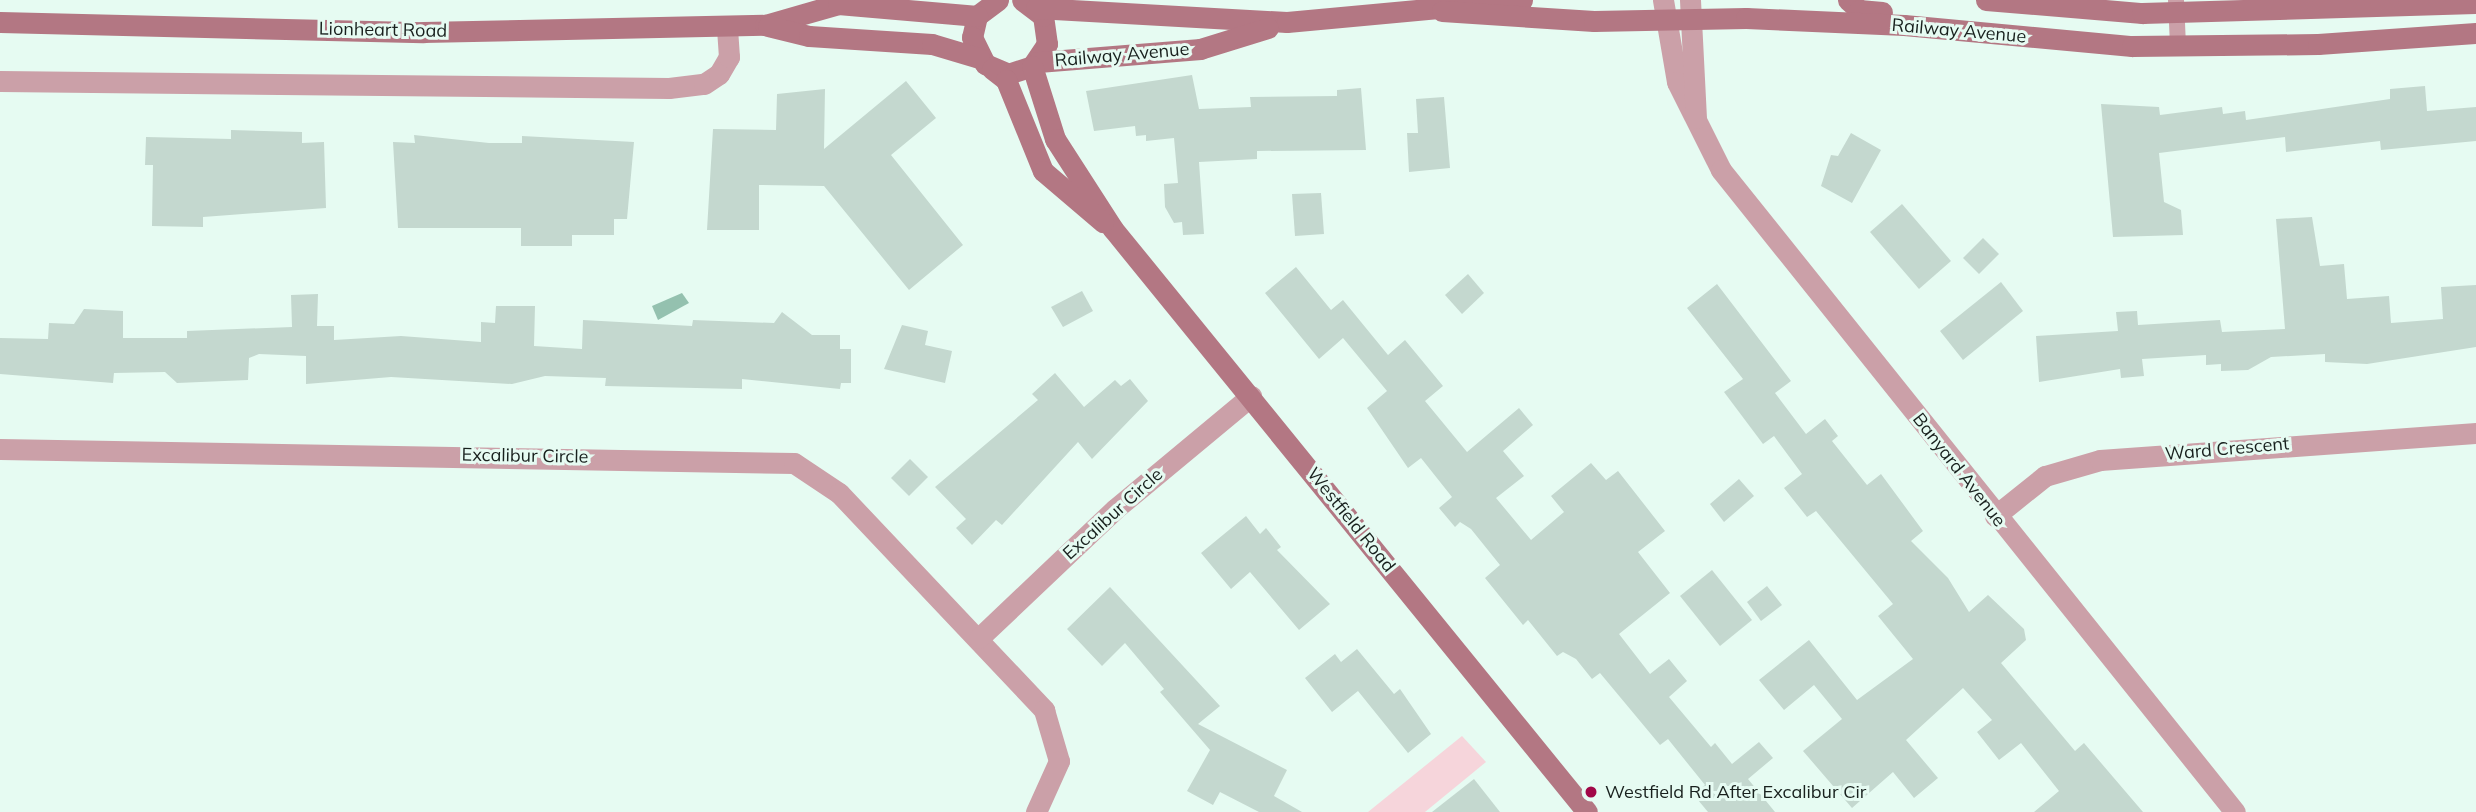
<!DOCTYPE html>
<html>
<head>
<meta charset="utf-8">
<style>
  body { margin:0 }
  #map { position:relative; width:2476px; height:812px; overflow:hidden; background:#e6fbf2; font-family:Mulish,sans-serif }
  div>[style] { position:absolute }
  .green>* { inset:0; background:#f6d5db }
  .water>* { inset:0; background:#94c1af }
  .building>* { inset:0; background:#c4d8cf }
  .lane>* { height:16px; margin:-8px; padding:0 8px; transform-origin:8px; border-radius:8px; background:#cba0a8 }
  .street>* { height:21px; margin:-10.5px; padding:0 10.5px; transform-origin:10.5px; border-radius:10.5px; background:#cba0a8 }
  .secondary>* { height:21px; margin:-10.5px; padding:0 10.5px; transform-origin:10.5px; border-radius:10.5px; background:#b37783 }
  .dots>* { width:19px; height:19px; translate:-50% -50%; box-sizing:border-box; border:4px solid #e6fbf2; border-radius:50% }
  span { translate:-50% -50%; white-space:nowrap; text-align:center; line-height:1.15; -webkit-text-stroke:6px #e6fbf2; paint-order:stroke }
  .street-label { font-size:18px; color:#18201d }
  .poi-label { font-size:18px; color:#18201d }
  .left { translate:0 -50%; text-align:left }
</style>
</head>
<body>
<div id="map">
  <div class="green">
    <div style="clip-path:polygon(1462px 736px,1486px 762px,1425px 812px,1368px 812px)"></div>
  </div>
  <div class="water">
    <div style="clip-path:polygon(682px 293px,689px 303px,658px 320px,652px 306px)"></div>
  </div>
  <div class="building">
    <div style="clip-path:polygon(1192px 75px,1199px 109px,1251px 107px,1250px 97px,1337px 96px,1337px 90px,1361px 88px,1366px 150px,1257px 151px,1257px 159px,1199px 162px,1204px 234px,1183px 235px,1182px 222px,1174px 223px,1165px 207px,1164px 184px,1178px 183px,1174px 138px,1146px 141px,1146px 135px,1136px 136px,1135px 126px,1094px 131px,1086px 91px)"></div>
    <div style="clip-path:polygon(906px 81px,936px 118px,891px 155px,963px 245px,909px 290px,824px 186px,759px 185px,759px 230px,707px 230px,713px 129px,776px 130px,777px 94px,825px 89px,824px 149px)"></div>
    <div style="clip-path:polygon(2425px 86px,2427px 111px,2476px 107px,2476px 141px,2381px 150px,2380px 141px,2286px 152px,2285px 137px,2159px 153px,2164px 202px,2181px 210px,2183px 235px,2113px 237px,2101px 104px,2159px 107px,2160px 115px,2222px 107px,2223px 114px,2245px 111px,2246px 120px,2390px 99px,2390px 89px)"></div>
    <div style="clip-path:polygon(1444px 97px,1450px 168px,1409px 172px,1407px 133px,1418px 133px,1416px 99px)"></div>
    <div style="clip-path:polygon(231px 130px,302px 132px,302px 143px,324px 142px,326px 208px,203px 217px,203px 227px,152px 226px,153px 165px,145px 165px,146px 137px,231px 139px)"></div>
    <div style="clip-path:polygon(1851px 133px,1881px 150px,1852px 203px,1821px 186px,1831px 155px,1838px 156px)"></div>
    <div style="clip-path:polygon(414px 135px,489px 143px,522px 143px,522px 136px,634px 142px,627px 219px,614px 219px,614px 235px,572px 235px,572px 246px,521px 246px,521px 228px,398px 228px,393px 142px,415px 143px)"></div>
    <div style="clip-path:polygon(1321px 193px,1324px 234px,1295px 236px,1292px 194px)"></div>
    <div style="clip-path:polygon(1902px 204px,1951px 261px,1919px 289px,1870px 232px)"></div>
    <div style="clip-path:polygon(2312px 217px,2320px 266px,2344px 264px,2347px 299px,2389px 296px,2391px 323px,2443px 319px,2441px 287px,2476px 285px,2476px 347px,2367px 364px,2325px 362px,2325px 354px,2271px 357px,2248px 370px,2221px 371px,2221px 364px,2206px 365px,2206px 355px,2142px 359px,2144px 376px,2121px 378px,2120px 369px,2039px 382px,2036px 336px,2118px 331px,2116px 312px,2137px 311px,2138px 325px,2220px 320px,2222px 332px,2285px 329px,2276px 219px)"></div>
    <div style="clip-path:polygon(1983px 238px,1999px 254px,1979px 274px,1963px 258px)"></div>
    <div style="clip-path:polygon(1296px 267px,1331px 310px,1343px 300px,1388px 355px,1405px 340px,1443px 386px,1425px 401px,1467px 452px,1519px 408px,1533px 425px,1503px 451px,1524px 476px,1496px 498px,1531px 540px,1564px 512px,1551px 496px,1591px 463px,1606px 480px,1618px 471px,1665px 531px,1638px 552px,1670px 593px,1619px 634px,1650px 674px,1669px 659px,1687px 681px,1669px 697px,1711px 747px,1715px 743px,1732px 764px,1759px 742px,1773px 758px,1748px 779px,1775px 812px,1708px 812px,1693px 794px,1705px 785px,1668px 739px,1660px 745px,1600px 673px,1592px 679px,1576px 659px,1563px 652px,1557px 656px,1528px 620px,1523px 625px,1485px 578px,1500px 565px,1471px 529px,1460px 522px,1455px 527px,1439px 508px,1452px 497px,1421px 458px,1408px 468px,1367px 408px,1387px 391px,1343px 338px,1319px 359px,1265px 293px)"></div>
    <div style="clip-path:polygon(1468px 274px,1484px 293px,1462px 314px,1445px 295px)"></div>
    <div style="clip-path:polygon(2001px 282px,2023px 311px,1963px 360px,1940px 331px)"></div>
    <div style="clip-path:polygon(1717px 284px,1791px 381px,1775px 393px,1806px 434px,1825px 419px,1838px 436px,1832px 441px,1867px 485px,1881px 474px,1923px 531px,1911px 541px,1948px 578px,1969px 612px,1988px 595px,2024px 629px,2026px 640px,2001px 663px,2075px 751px,2084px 743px,2143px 812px,2034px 812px,2059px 791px,2021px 743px,1999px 760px,1977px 732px,1992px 720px,1963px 688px,1906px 740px,1938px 778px,1914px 798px,1893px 772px,1852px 808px,1803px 751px,1842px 719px,1814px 685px,1784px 710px,1759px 680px,1809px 640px,1857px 700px,1913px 659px,1878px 616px,1893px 604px,1816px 511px,1807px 517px,1784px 488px,1802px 474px,1774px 436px,1763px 444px,1724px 392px,1743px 379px,1687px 308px)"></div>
    <div style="clip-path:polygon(1082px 291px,1093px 311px,1063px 327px,1051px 307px)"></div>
    <div style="clip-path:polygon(318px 294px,317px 326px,334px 326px,334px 340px,401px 336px,481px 342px,481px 322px,495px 323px,496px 306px,535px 306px,534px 346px,582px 349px,583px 320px,692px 326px,693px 320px,774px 323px,782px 312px,812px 335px,840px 335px,840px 349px,851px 349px,851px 383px,841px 383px,840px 389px,742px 379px,742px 389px,605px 386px,606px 378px,545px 376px,512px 384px,391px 377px,306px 384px,306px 356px,259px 354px,249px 358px,248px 380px,177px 383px,165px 372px,114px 373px,113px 383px,0 374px,0 338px,48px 339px,49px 323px,74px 324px,84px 309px,123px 311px,123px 338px,187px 338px,187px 331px,292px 327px,291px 295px)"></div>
    <div style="clip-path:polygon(902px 325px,928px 331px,925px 345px,952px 351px,945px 383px,884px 369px)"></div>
    <div style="clip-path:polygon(1055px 373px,1084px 407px,1115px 380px,1121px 386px,1130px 379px,1148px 401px,1092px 459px,1078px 442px,1002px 525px,996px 520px,972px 545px,956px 528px,966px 519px,935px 487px,1038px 400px,1032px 394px)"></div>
    <div style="clip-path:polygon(910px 459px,928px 477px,909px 496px,891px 478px)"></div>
    <div style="clip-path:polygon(1739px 479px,1754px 496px,1724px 522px,1710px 504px)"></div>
    <div style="clip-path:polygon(1246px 516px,1260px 534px,1266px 528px,1281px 547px,1277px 550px,1330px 604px,1299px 630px,1250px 572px,1231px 589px,1201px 553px)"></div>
    <div style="clip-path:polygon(1712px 570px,1752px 620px,1720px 646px,1680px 596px)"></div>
    <div style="clip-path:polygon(1767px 586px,1782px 605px,1761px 621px,1747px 602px)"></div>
    <div style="clip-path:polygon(1110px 587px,1220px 706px,1198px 724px,1287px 770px,1274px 796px,1302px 812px,1259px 812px,1220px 792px,1213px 805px,1187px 791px,1210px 750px,1160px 692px,1164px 689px,1125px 643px,1102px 666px,1067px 629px)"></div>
    <div style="clip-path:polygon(1357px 649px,1394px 694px,1400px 689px,1431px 734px,1408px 753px,1358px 691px,1332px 712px,1305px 678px,1335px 654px,1341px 662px)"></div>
    <div style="clip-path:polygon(1474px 779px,1500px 812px,1432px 812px)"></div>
  </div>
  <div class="lane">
    <div style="left:2176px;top:0;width:46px;rotate:87.5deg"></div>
  </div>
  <div class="street">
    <div style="left:1663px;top:0;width:83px;rotate:80.3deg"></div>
    <div style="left:1677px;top:82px;width:98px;rotate:63.4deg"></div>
    <div style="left:1721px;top:170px;width:822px;rotate:51.32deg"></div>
    <div style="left:1690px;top:0;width:118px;rotate:87.1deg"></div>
    <div style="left:0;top:81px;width:669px;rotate:0.6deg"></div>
    <div style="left:669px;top:88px;width:35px;rotate:-7deg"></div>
    <div style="left:704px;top:84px;width:18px;rotate:-34deg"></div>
    <div style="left:719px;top:74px;width:20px;rotate:-60deg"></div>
    <div style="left:729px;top:57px;width:31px;rotate:-94deg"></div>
    <div style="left:0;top:449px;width:794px;rotate:1.01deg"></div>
    <div style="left:794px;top:463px;width:54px;rotate:33.7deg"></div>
    <div style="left:839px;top:493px;width:299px;rotate:46.6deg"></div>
    <div style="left:1044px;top:710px;width:53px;rotate:73.6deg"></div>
    <div style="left:1059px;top:761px;width:56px;rotate:114.3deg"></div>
    <div style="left:1995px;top:516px;width:64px;rotate:-38.7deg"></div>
    <div style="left:2045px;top:476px;width:57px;rotate:-16.2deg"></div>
    <div style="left:2100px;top:460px;width:377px;rotate:-4.1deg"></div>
    <div style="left:979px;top:638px;width:187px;rotate:-43.5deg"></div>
    <div style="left:1115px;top:509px;width:177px;rotate:-39.7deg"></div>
  </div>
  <div class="secondary">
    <div style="left:998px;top:0;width:26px;rotate:143deg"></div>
    <div style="left:977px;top:16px;width:22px;rotate:103deg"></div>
    <div style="left:972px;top:37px;width:30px;rotate:64deg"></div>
    <div style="left:985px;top:64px;width:25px;rotate:23deg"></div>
    <div style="left:1008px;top:74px;width:25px;rotate:-18deg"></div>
    <div style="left:1032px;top:66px;width:27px;rotate:-56deg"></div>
    <div style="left:1047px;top:44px;width:28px;rotate:-98deg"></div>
    <div style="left:1043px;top:16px;width:26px;rotate:-143deg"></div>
    <div style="left:1848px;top:0;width:15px;rotate:42deg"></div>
    <div style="left:1859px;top:10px;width:23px;rotate:5deg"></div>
    <div style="left:1986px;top:0;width:157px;rotate:4.8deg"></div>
    <div style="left:2142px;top:13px;width:334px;rotate:-1.7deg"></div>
    <div style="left:1036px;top:8px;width:251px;rotate:3.2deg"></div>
    <div style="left:1287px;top:22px;width:236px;rotate:-5.3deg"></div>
    <div style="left:1442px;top:11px;width:152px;rotate:3.8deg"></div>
    <div style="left:1594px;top:21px;width:152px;rotate:-1.1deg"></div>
    <div style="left:1746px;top:18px;width:158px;rotate:2.5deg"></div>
    <div style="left:1904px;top:25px;width:229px;rotate:5.3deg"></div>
    <div style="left:2132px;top:46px;width:186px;rotate:-0.6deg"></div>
    <div style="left:2318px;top:44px;width:158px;rotate:-4deg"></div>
    <div style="left:0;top:22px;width:423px;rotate:1.4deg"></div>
    <div style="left:423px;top:32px;width:342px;rotate:-1.2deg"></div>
    <div style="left:765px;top:25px;width:76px;rotate:-16deg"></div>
    <div style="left:838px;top:4px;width:140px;rotate:4.9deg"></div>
    <div style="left:768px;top:26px;width:42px;rotate:13.7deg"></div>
    <div style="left:809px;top:36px;width:123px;rotate:3.7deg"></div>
    <div style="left:932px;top:44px;width:49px;rotate:16.6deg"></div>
    <div style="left:1038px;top:62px;width:163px;rotate:-4.6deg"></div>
    <div style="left:1200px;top:49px;width:71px;rotate:-17.2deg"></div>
    <div style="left:1032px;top:66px;width:77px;rotate:72.5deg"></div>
    <div style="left:1055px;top:139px;width:107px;rotate:57.2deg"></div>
    <div style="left:1113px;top:229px;width:751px;rotate:50.89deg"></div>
    <div style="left:992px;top:69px;width:18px;rotate:38deg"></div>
    <div style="left:1006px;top:80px;width:98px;rotate:67.9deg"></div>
    <div style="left:1043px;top:171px;width:79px;rotate:40.4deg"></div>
  </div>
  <div class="dots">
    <div style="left:1591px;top:792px;background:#a10848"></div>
  </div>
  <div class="street-label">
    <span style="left:383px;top:30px;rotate:1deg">Lionheart Road</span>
    <span style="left:1959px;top:31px;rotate:5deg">Railway Avenue</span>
    <span style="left:1122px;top:55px;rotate:-5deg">Railway Avenue</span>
    <span style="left:2227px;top:449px;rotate:-5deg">Ward Crescent</span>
    <span style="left:525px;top:456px;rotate:1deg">Excalibur Circle</span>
    <span style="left:1959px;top:470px;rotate:52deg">Banyard Avenue</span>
    <span style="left:1113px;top:514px;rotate:-42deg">Excalibur Circle</span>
    <span style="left:1351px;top:520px;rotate:51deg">Westfield Road</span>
  </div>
  <div class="poi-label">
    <span class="left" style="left:1605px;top:792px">Westfield Rd After Excalibur Cir</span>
  </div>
</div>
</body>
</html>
